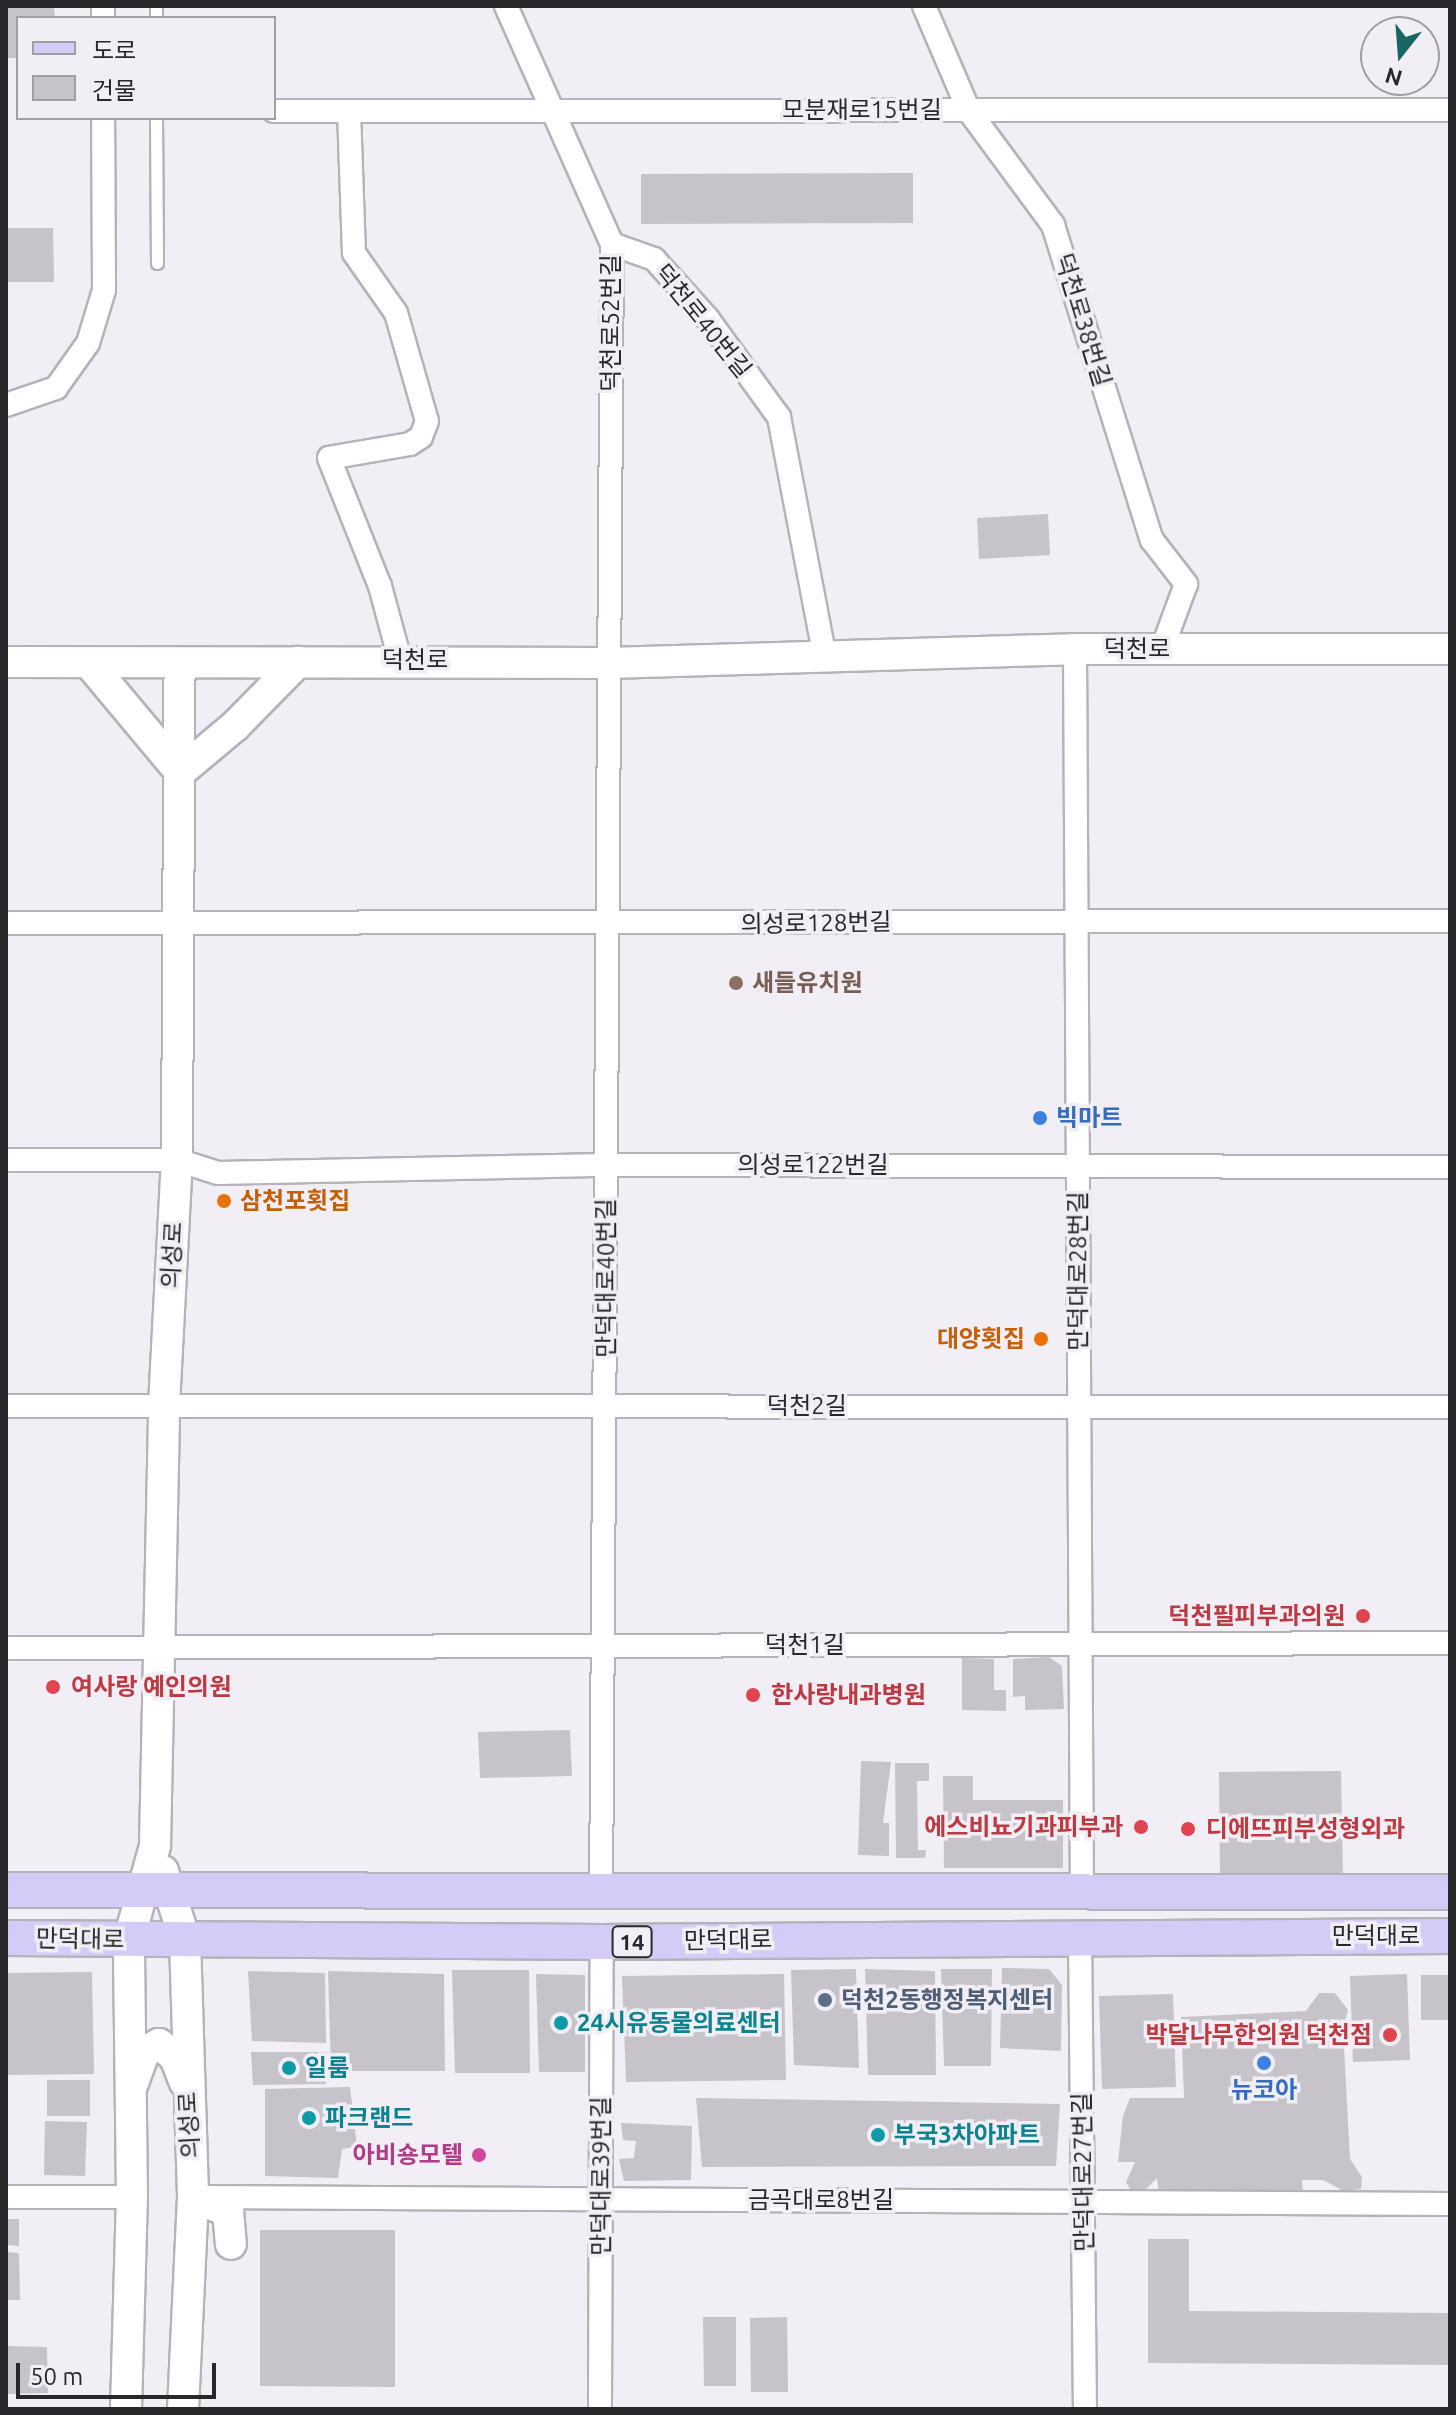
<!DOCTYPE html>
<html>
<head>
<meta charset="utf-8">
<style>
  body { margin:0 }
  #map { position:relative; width:1456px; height:2415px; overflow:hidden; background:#f1eef6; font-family:Ubuntu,"Noto Sans KR",sans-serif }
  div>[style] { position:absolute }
  .building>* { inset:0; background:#c6c3ca }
  .roads { filter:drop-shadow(2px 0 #b5b2ba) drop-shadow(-2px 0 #b5b2ba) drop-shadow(0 2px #b5b2ba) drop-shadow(0 -2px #b5b2ba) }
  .service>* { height:11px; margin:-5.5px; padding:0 5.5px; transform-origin:5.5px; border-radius:5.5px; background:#fff }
  .minor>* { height:22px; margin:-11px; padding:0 11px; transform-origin:11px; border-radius:11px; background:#fff }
  .secondary>* { height:30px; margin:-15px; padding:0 15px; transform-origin:15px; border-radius:15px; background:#fff }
  .primary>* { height:34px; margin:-17px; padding:0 17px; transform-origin:17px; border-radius:17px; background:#d4cbf7 }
  .dots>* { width:22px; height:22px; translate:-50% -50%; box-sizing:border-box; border:4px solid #f1eef6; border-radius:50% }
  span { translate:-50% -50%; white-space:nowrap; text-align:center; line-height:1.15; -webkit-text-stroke:7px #f1eef6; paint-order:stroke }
  .shield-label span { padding:2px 6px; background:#f1eef6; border:2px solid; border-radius:6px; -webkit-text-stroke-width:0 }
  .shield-label { font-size:22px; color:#28272a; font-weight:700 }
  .street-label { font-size:24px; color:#28272a }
  .education-label { font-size:24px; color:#785e54; font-weight:700 }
  .left { translate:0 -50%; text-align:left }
  .shop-label { font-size:24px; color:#366cbe; font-weight:700 }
  .food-label { font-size:24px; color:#c56008; font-weight:700 }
  .right { translate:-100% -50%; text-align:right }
  .health-label { font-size:24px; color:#be3a42; font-weight:700 }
  .service-label { font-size:24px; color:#4e5e75; font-weight:700 }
  .culture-label { font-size:24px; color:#0d838f; font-weight:700 }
  .hotel-label { font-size:24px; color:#b23c85; font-weight:700 }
  .frame { position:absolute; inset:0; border:8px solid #28272a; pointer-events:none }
  .legend { position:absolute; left:16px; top:16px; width:260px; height:104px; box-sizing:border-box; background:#f1eef6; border:2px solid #a19ea4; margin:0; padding:10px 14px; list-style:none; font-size:24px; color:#28272a }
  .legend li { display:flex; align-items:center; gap:16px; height:40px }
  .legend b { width:40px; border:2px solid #a19ea4 }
  .north { position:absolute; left:1360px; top:16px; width:80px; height:80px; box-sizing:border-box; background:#f1eef6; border:2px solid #a19ea4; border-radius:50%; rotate:197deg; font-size:22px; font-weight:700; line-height:32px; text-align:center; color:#28272a }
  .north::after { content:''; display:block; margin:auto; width:28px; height:36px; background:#196663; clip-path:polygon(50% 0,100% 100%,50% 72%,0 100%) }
  .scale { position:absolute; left:16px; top:2363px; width:200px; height:36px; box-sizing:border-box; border:4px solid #28272a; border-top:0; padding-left:10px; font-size:24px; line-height:28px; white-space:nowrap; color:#28272a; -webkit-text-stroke:6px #f1eef6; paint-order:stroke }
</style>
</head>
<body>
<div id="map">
  <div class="building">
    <div style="clip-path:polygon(6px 6px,54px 6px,55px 18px,18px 18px,18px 58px,6px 58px)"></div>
    <div style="clip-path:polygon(913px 173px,913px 223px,641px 224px,641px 174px)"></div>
    <div style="clip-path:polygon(6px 228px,53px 228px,54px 282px,6px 282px)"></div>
    <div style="clip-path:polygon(1048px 514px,1050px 555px,979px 559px,977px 518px)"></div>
    <div style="clip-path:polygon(1049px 1657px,1062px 1666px,1064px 1709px,1025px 1710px,1025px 1696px,1013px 1697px,1013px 1659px)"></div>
    <div style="clip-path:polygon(962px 1658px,994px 1659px,994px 1690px,1006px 1690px,1006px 1711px,962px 1710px)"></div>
    <div style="clip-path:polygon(570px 1730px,572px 1776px,480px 1778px,478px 1732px)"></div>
    <div style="clip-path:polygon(861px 1761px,891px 1762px,883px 1823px,889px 1823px,889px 1856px,858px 1855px)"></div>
    <div style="clip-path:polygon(895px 1763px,929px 1763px,929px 1781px,917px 1781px,918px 1850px,926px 1850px,925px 1858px,896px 1858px)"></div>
    <div style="clip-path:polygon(1341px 1771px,1343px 1876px,1220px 1877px,1219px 1772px)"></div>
    <div style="clip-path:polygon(943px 1776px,973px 1776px,973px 1800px,1063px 1800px,1063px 1868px,944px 1868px)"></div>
    <div style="clip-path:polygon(1002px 1968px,1049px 1969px,1062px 1985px,1061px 2051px,1000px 2048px)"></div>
    <div style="clip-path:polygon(856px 1969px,859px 2068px,794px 2065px,791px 1970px)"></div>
    <div style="clip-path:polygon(865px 1969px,935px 1971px,936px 2075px,868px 2075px)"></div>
    <div style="clip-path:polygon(941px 1969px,992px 1969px,991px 2066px,944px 2066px)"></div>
    <div style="clip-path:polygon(452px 1970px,529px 1970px,530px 2073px,455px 2073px)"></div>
    <div style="clip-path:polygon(248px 1971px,325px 1973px,326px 2043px,252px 2041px)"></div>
    <div style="clip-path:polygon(328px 1971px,444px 1974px,445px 2071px,331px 2071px)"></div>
    <div style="clip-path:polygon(92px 1972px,94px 2074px,6px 2075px,6px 1973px)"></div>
    <div style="clip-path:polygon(536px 1974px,585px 1975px,585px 2072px,539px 2072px)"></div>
    <div style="clip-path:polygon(784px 1974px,786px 2080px,626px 2082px,622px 1976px)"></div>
    <div style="clip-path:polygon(1407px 1974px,1410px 2060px,1353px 2062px,1350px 1976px)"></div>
    <div style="clip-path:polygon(1421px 1975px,1450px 1975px,1450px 2020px,1421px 2020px)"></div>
    <div style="clip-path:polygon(1319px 1993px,1335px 1993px,1348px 2010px,1343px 2028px,1350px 2159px,1362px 2177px,1361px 2189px,1344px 2191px,1323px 2180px,1302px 2180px,1303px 2196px,1159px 2196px,1157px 2178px,1145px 2190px,1131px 2190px,1126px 2182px,1135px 2162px,1118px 2162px,1123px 2116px,1130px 2098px,1184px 2098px,1181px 2017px,1306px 2011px)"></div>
    <div style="clip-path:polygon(1173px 1994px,1176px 2087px,1102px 2089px,1099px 1996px)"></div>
    <div style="clip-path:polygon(251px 2052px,326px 2052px,326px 2084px,253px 2085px)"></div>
    <div style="clip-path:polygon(47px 2080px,90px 2080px,90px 2116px,47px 2116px)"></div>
    <div style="clip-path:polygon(350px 2087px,357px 2147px,342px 2149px,338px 2178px,265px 2176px,265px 2089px)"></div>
    <div style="clip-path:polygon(696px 2098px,1060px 2104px,1056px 2166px,702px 2167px)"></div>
    <div style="clip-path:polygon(45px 2121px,87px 2122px,85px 2176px,44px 2175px)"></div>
    <div style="clip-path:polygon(621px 2123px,692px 2126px,691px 2180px,624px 2181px,619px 2159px,634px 2158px,636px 2141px,623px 2140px)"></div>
    <div style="clip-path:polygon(6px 2219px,19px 2219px,19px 2246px,6px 2245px)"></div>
    <div style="clip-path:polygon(260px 2230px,395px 2230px,395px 2387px,260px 2386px)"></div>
    <div style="clip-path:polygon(1148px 2239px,1189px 2239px,1189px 2311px,1450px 2313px,1450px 2365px,1148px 2363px)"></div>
    <div style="clip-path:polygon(6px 2252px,19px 2253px,20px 2300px,6px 2300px)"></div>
    <div style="clip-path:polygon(703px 2317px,736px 2317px,736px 2386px,704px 2386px)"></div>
    <div style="clip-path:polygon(787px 2317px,788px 2392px,751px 2392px,750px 2318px)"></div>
    <div style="clip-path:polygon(6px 2346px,47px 2347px,48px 2393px,6px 2394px)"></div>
  </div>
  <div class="roads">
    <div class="service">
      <div style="left:156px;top:6px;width:12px;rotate:90deg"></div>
      <div style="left:156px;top:118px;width:145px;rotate:89.6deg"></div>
    </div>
    <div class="minor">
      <div style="left:103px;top:6px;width:12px;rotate:90deg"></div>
      <div style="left:506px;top:6px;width:261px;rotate:66deg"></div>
      <div style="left:612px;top:244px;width:1649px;rotate:90.38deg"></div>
      <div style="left:924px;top:6px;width:114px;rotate:66.8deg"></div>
      <div style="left:969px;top:111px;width:142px;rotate:53.6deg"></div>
      <div style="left:1053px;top:225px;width:330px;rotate:72.6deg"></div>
      <div style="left:1152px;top:540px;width:56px;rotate:52.3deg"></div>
      <div style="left:1186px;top:584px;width:69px;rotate:110.3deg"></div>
      <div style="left:274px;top:111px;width:1176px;rotate:-0.05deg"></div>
      <div style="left:349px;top:111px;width:142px;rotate:88deg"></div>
      <div style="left:354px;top:253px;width:73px;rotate:55deg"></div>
      <div style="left:396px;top:313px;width:112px;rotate:74deg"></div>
      <div style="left:427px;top:421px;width:17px;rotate:111deg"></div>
      <div style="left:421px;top:437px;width:13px;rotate:148deg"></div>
      <div style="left:410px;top:444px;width:82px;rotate:170.2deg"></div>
      <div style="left:329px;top:458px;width:138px;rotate:68.3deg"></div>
      <div style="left:380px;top:586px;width:77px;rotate:74.9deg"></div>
      <div style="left:612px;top:244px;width:45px;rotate:19.7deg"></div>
      <div style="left:654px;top:259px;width:81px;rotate:48deg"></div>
      <div style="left:708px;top:319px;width:121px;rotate:54.1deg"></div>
      <div style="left:779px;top:417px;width:241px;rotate:79.2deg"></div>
      <div style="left:6px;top:405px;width:53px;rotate:-18.8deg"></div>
      <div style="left:56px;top:388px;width:55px;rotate:-54.6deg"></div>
      <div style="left:88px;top:343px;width:55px;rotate:-73.2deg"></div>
      <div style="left:104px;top:290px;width:172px;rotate:-90.3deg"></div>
      <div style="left:1075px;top:649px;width:1243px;rotate:89.68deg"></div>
      <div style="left:6px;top:923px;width:1444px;rotate:-0.08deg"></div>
      <div style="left:6px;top:1160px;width:171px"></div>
      <div style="left:177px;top:1160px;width:43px;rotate:17.6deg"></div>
      <div style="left:218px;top:1173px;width:388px;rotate:-1.2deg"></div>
      <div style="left:606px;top:1165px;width:844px;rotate:0.14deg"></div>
      <div style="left:6px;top:1406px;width:1444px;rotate:0.04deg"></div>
      <div style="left:6px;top:1648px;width:1444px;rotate:-0.2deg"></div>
      <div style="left:1080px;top:1935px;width:474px;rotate:89.4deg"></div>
      <div style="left:6px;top:2197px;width:126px"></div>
      <div style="left:203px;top:2197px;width:1247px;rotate:0.32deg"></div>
      <div style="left:600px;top:2409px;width:467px;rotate:-89.8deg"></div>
    </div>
    <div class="secondary">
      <div style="left:6px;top:662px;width:603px;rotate:0.1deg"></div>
      <div style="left:609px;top:663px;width:466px;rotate:-1.7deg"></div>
      <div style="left:1075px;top:649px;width:375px"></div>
      <div style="left:89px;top:663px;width:142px;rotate:50.1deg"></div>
      <div style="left:180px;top:772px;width:72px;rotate:-39.9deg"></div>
      <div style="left:235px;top:726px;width:90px;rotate:-45.5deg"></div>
      <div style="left:163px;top:1871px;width:72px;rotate:72.3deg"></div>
      <div style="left:185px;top:1940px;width:257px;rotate:88.2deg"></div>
      <div style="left:193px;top:2197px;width:212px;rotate:92.7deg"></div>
      <div style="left:133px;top:2083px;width:33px;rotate:-70deg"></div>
      <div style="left:144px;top:2052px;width:17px;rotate:-28deg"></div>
      <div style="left:159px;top:2044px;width:21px;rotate:39deg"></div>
      <div style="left:175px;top:2057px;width:26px;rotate:69deg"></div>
      <div style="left:193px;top:2197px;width:38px;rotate:22deg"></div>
      <div style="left:228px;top:2211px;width:33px;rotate:85deg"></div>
      <div style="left:126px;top:2409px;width:212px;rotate:-88.4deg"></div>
      <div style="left:132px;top:2197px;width:258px;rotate:-90.7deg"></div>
      <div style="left:129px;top:1939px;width:97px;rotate:-74.4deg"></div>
      <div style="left:155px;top:1846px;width:440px;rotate:-88.8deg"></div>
      <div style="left:164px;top:1406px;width:246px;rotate:-87deg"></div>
      <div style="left:177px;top:1160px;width:496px;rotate:-89.7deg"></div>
    </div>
    <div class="primary">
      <div style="left:6px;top:1890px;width:1444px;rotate:0.08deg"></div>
      <div style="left:6px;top:1938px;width:596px;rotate:0.38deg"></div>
      <div style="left:602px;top:1942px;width:848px;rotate:-0.41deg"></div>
    </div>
  </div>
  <div class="dots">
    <div style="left:736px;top:983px;background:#8d6e63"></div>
    <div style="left:1040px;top:1118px;background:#3f7fe0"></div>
    <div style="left:224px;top:1201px;background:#e8710a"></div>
    <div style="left:1041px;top:1339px;background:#e8710a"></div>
    <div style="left:1363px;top:1616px;background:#e0444e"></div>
    <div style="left:53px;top:1687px;background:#e0444e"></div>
    <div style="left:753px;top:1695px;background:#e0444e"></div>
    <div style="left:1141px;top:1827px;background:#e0444e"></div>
    <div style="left:1188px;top:1829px;background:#e0444e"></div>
    <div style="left:825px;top:2000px;background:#5c6f8a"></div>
    <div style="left:561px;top:2023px;background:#0f9aa8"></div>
    <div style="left:1390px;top:2035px;background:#e0444e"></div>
    <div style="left:1264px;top:2063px;background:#3f7fe0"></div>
    <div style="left:289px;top:2068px;background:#0f9aa8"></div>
    <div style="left:309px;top:2118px;background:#0f9aa8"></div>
    <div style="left:878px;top:2135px;background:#0f9aa8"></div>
    <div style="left:479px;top:2155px;background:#d1479c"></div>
  </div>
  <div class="shield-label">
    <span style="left:632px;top:1942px">14</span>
  </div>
  <div class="street-label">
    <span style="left:862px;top:110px">모분재로15번길</span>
    <span style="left:1083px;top:320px;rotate:73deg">덕천로38번길</span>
    <span style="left:703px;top:321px;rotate:51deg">덕천로40번길</span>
    <span style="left:611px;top:323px;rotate:-90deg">덕천로52번길</span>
    <span style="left:1137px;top:649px">덕천로</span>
    <span style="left:415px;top:660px">덕천로</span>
    <span style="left:816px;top:923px;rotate:-1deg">의성로128번길</span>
    <span style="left:813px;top:1165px">의성로122번길</span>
    <span style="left:172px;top:1255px;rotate:-87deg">의성로</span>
    <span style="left:1078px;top:1271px;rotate:-90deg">만덕대로28번길</span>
    <span style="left:606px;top:1278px;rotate:-90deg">만덕대로40번길</span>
    <span style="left:807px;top:1406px">덕천2길</span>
    <span style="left:805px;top:1645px">덕천1길</span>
    <span style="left:1376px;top:1936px">만덕대로</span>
    <span style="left:80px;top:1939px;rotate:1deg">만덕대로</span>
    <span style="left:728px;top:1940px;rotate:-1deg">만덕대로</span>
    <span style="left:189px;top:2125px;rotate:-93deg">의성로</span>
    <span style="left:1083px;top:2172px;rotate:-91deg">만덕대로27번길</span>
    <span style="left:601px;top:2176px;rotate:-90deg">만덕대로39번길</span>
    <span style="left:821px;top:2200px">금곡대로8번길</span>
  </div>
  <div class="education-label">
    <span class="left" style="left:752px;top:983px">새들유치원</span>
  </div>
  <div class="shop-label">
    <span class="left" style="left:1056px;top:1118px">빅마트</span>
    <span style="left:1264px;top:2090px">뉴코아</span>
  </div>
  <div class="food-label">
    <span class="left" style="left:240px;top:1201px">삼천포횟집</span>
    <span class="right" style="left:1025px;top:1339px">대양횟집</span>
  </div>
  <div class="health-label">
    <span class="right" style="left:1345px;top:1616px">덕천필피부과의원</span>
    <span class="left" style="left:71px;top:1687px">여사랑 예인의원</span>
    <span class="left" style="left:771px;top:1695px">한사랑내과병원</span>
    <span class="right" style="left:1123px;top:1827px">에스비뇨기과피부과</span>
    <span class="left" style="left:1206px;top:1829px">디에뜨피부성형외과</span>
    <span class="right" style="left:1372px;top:2035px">박달나무한의원 덕천점</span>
  </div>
  <div class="service-label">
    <span class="left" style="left:841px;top:2000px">덕천2동행정복지센터</span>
  </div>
  <div class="culture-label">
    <span class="left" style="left:577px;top:2023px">24시유동물의료센터</span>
    <span class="left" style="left:305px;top:2068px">일룸</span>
    <span class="left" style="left:325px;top:2118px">파크랜드</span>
    <span class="left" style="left:894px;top:2135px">부국3차아파트</span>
  </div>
  <div class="hotel-label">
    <span class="right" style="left:463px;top:2155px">아비숑모텔</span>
  </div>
  <div class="frame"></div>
  <ul class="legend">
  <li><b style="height:10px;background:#d4cbf7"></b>도로</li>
  <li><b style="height:22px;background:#c6c3ca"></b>건물</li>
  </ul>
  <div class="north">N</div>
  <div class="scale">50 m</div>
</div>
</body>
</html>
